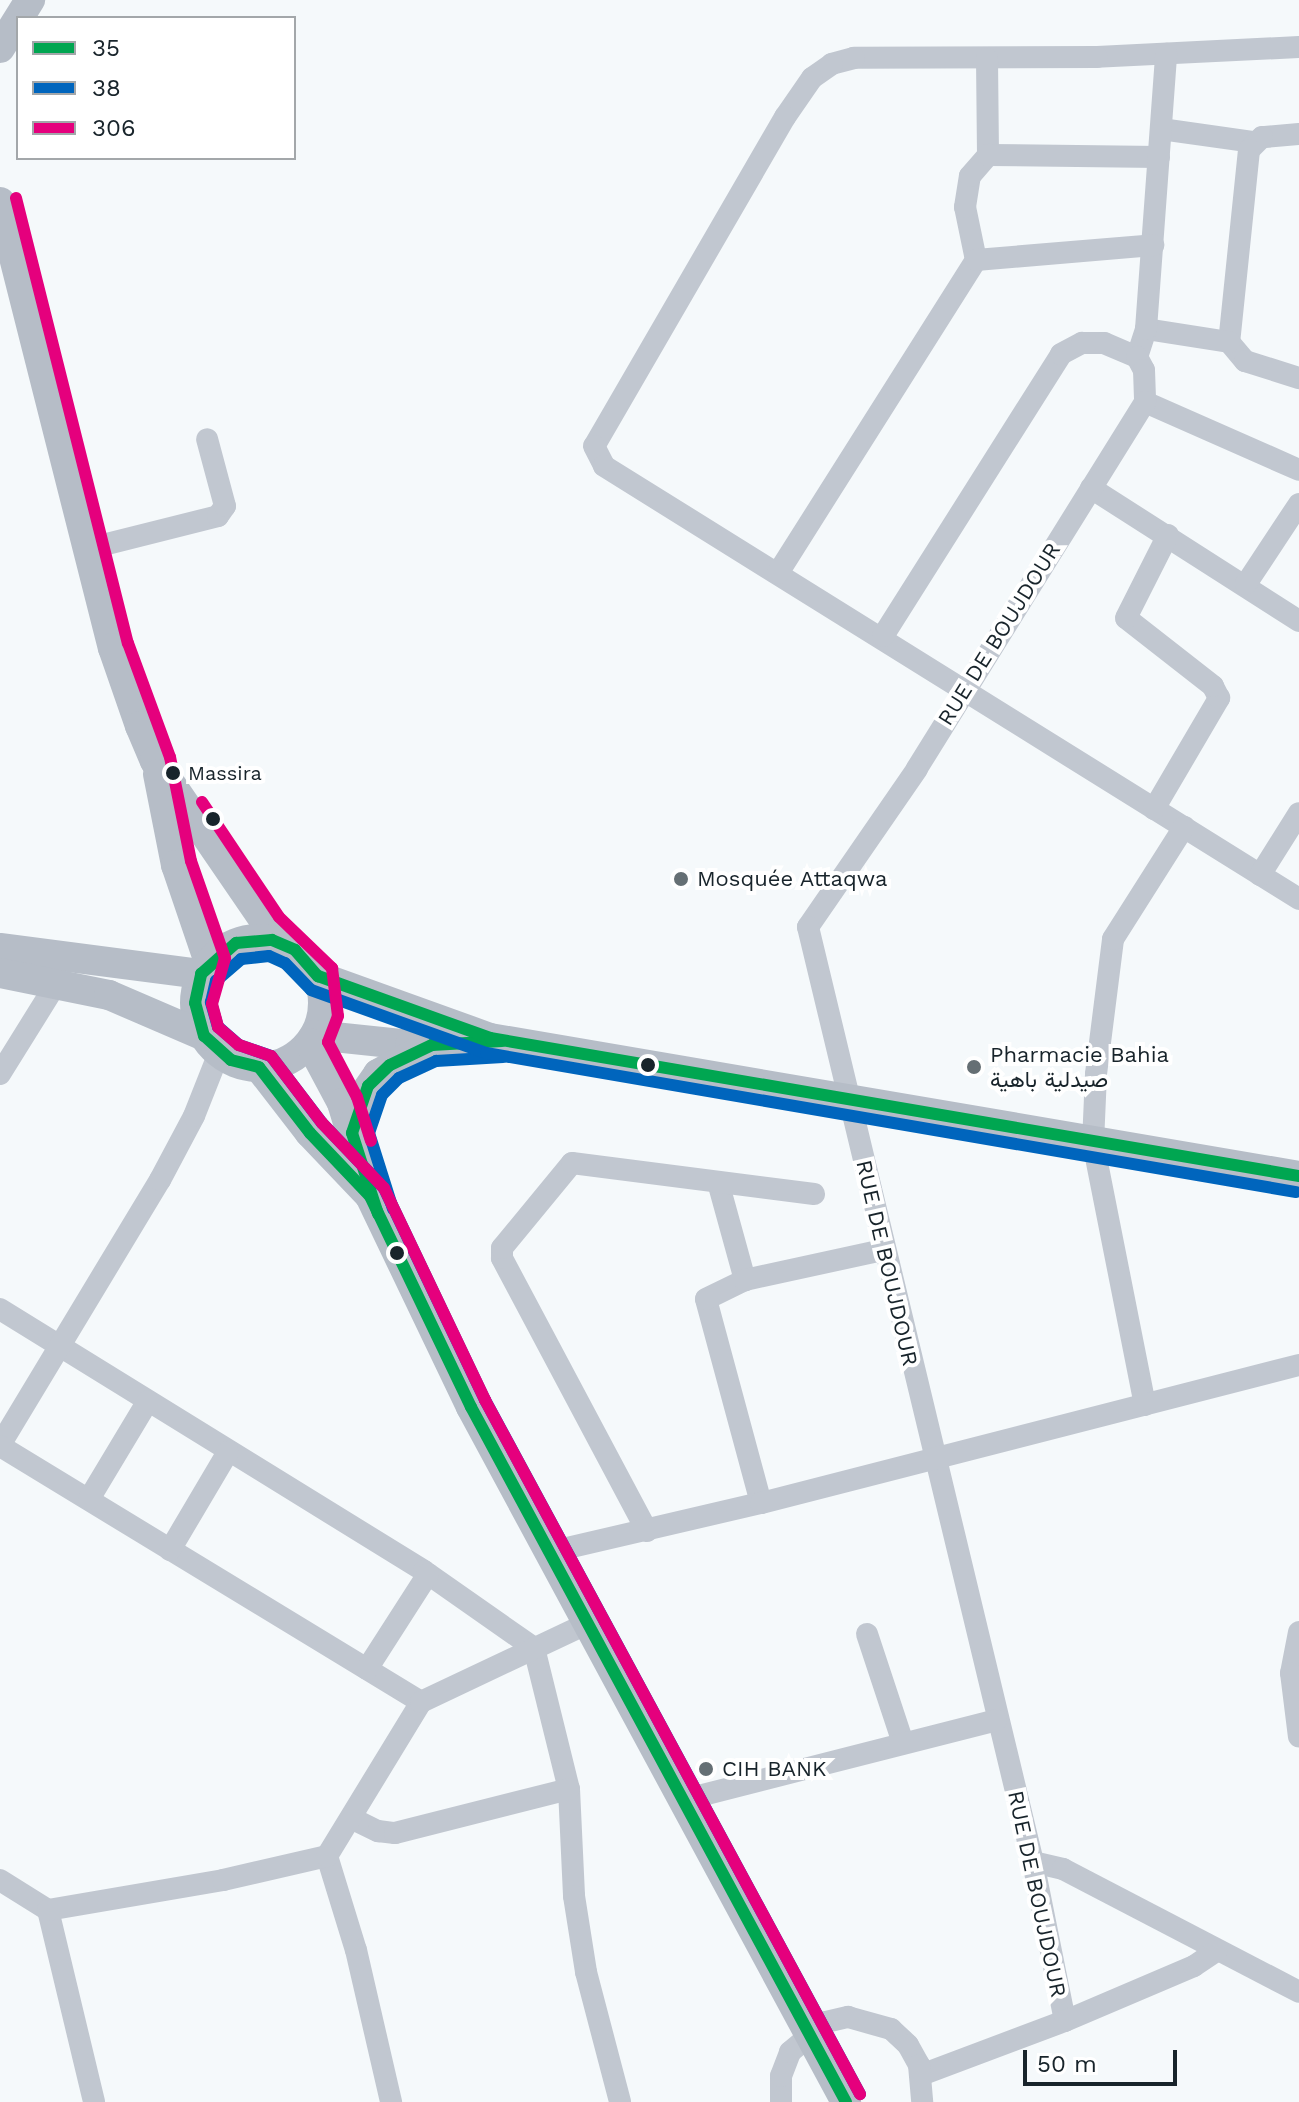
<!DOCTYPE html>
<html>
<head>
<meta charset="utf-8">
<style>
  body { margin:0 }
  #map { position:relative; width:1299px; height:2102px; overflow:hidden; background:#f5f9fb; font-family:"Work Sans",Vazirmatn,sans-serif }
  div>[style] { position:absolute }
  .minor>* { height:22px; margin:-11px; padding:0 11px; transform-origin:11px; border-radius:11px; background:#c1c7d0 }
  .secondary>* { height:30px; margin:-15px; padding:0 15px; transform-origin:15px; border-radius:15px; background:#b6bdc7 }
  .secondary>.ring { margin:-15px; padding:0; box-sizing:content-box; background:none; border:30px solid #b6bdc7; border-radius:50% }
  .bus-1>* { height:12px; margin:-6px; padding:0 6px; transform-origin:6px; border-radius:6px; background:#00a651 }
  .bus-2>* { height:12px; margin:-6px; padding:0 6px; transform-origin:6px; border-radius:6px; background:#0065bd }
  .bus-3>* { height:12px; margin:-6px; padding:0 6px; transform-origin:6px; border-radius:6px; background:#e5007d }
  .dots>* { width:22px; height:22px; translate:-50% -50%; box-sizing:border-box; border:4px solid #fff; border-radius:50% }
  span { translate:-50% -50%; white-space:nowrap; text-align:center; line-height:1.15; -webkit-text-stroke:8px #fff; paint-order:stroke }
  .bus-label { font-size:20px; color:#18242b }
  .left { translate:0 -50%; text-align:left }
  .street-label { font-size:22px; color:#18242b }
  .poi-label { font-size:22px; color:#18242b }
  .legend { position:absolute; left:16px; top:16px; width:280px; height:144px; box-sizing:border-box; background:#fff; border:2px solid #a3a7aa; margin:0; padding:10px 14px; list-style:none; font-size:24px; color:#18242b }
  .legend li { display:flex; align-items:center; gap:16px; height:40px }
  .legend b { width:40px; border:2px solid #a3a7aa }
  .scale { position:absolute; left:1023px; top:2050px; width:154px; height:36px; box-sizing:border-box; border:4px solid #18242b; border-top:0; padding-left:10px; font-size:24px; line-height:28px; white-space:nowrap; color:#18242b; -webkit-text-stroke:6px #fff; paint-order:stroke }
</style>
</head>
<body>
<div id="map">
  <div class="minor">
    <div style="left:1299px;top:47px;width:202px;rotate:177.2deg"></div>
    <div style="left:1097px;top:57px;width:243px;rotate:179.8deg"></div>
    <div style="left:854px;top:58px;width:23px;rotate:165deg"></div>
    <div style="left:832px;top:64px;width:24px;rotate:145deg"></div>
    <div style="left:812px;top:78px;width:47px;rotate:124.7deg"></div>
    <div style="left:785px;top:117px;width:380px;rotate:120.1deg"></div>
    <div style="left:594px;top:446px;width:22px;rotate:63deg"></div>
    <div style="left:604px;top:466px;width:819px;rotate:31.92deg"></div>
    <div style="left:987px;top:59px;width:96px;rotate:89.4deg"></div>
    <div style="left:1161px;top:129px;width:94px;rotate:8deg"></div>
    <div style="left:1299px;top:134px;width:37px;rotate:175deg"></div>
    <div style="left:1262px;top:137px;width:18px;rotate:135deg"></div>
    <div style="left:1249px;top:150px;width:193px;rotate:95.9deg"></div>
    <div style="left:1229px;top:342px;width:25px;rotate:50deg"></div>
    <div style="left:1245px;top:361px;width:57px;rotate:17.5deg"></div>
    <div style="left:976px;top:260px;width:54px;rotate:-101.7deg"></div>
    <div style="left:965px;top:207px;width:31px;rotate:-81deg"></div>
    <div style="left:970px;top:176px;width:28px;rotate:-49deg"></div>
    <div style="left:988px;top:155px;width:171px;rotate:0.7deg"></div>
    <div style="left:1146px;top:329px;width:84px;rotate:8.9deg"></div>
    <div style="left:1137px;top:357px;width:29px;rotate:-72deg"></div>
    <div style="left:1146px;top:329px;width:276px;rotate:-85.8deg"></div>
    <div style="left:1145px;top:402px;width:168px;rotate:23.8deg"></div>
    <div style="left:1091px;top:488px;width:247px;rotate:32.6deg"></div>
    <div style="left:87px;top:549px;width:135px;rotate:-14.1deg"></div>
    <div style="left:218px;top:516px;width:12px;rotate:-55deg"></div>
    <div style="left:225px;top:506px;width:69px;rotate:-105deg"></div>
    <div style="left:778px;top:573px;width:370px;rotate:-57.7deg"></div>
    <div style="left:976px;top:260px;width:178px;rotate:-4.8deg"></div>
    <div style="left:1246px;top:584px;width:96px;rotate:-56.5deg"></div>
    <div style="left:883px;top:636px;width:333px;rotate:-57.7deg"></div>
    <div style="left:1061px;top:354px;width:24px;rotate:-28deg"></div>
    <div style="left:1082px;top:343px;width:22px"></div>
    <div style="left:1104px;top:343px;width:36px;rotate:23deg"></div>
    <div style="left:1137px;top:357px;width:15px;rotate:62deg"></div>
    <div style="left:1144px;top:370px;width:32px;rotate:88deg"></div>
    <div style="left:1145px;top:402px;width:432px;rotate:121.9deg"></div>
    <div style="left:917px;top:769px;width:192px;rotate:124.6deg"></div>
    <div style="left:808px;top:927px;width:962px;rotate:76.47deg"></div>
    <div style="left:1033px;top:1862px;width:162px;rotate:78.6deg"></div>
    <div style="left:1154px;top:809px;width:129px;rotate:-59.6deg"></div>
    <div style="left:1219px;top:698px;width:13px;rotate:-117deg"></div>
    <div style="left:1213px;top:686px;width:110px;rotate:-142deg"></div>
    <div style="left:1126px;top:618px;width:93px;rotate:-63.2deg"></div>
    <div style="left:1260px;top:875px;width:73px;rotate:-57.8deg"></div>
    <div style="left:0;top:1074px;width:106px;rotate:-58.1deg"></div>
    <div style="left:718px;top:1182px;width:102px;rotate:74.6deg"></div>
    <div style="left:0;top:1309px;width:498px;rotate:31.7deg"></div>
    <div style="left:424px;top:1571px;width:134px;rotate:35deg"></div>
    <div style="left:534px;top:1648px;width:145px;rotate:76.1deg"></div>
    <div style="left:569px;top:1789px;width:107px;rotate:87.3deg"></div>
    <div style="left:574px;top:1896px;width:77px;rotate:81deg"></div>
    <div style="left:586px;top:1972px;width:134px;rotate:75.3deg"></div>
    <div style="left:1145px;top:1405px;width:267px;rotate:-101.2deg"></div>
    <div style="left:1093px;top:1143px;width:69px;rotate:-87.5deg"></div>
    <div style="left:1096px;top:1074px;width:136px;rotate:-82.8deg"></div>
    <div style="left:1113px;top:939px;width:133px;rotate:-57.6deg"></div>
    <div style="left:0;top:1445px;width:310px;rotate:-58.9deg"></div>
    <div style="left:160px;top:1180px;width:72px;rotate:-62deg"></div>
    <div style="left:194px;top:1116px;width:68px;rotate:-68.4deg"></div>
    <div style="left:0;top:1446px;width:493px;rotate:31.3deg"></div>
    <div style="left:89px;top:1499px;width:114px;rotate:-59deg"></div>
    <div style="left:761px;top:1503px;width:211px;rotate:-105.1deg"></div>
    <div style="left:706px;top:1299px;width:43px;rotate:-26deg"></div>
    <div style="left:745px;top:1280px;width:141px;rotate:-12.3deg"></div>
    <div style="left:647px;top:1531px;width:309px;rotate:-118deg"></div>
    <div style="left:502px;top:1258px;width:10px;rotate:-90deg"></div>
    <div style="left:502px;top:1248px;width:110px;rotate:-50.5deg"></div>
    <div style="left:572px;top:1163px;width:244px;rotate:7.3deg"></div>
    <div style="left:170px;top:1550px;width:114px;rotate:-59.4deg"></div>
    <div style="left:550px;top:1552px;width:217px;rotate:-13.1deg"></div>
    <div style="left:761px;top:1503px;width:555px;rotate:-14.39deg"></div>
    <div style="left:1299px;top:1632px;width:42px;rotate:101deg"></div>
    <div style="left:1291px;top:1673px;width:64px;rotate:82.9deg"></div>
    <div style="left:867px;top:1634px;width:115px;rotate:71.7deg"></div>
    <div style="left:367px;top:1669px;width:113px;rotate:-57.3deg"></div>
    <div style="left:683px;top:1800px;width:323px;rotate:-14.3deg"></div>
    <div style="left:353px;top:1819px;width:28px;rotate:26deg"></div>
    <div style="left:378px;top:1831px;width:17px;rotate:7deg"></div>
    <div style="left:395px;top:1833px;width:179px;rotate:-14.2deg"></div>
    <div style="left:327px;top:1856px;width:98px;rotate:72.9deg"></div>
    <div style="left:356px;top:1950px;width:156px;rotate:77deg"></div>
    <div style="left:1033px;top:1862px;width:31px;rotate:13deg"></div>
    <div style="left:1063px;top:1869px;width:266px;rotate:27.5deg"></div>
    <div style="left:0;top:1880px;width:57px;rotate:32deg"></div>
    <div style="left:48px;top:1910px;width:197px;rotate:76.5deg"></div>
    <div style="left:48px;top:1910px;width:178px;rotate:-9.7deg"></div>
    <div style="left:223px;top:1880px;width:107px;rotate:-13deg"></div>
    <div style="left:327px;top:1856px;width:180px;rotate:-58.6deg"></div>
    <div style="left:421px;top:1702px;width:185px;rotate:-25.3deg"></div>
    <div style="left:921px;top:2075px;width:154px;rotate:-20.6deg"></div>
    <div style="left:1065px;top:2021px;width:140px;rotate:-23.1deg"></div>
    <div style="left:1194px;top:1966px;width:27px;rotate:-34deg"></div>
    <div style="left:781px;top:2102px;width:26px;rotate:-90deg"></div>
    <div style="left:781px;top:2076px;width:26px;rotate:-69deg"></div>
    <div style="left:790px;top:2052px;width:47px;rotate:-39.8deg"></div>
    <div style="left:826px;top:2022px;width:23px;rotate:-13deg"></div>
    <div style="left:848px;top:2017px;width:45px;rotate:15.6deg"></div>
    <div style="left:891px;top:2029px;width:23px;rotate:43deg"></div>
    <div style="left:908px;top:2045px;width:23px;rotate:61deg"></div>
    <div style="left:919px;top:2065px;width:37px;rotate:85deg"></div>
  </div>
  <div class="secondary">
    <div style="left:0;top:48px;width:57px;rotate:-58deg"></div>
    <div style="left:0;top:202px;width:460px;rotate:75.8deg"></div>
    <div style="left:113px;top:648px;width:83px;rotate:70.9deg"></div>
    <div style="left:140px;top:726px;width:38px;rotate:67deg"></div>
    <div style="left:155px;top:761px;width:219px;rotate:55.6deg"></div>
    <div style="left:158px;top:774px;width:93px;rotate:78.8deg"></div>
    <div style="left:176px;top:865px;width:102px;rotate:71.2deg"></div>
    <div class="ring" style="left:195px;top:939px;width:98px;height:98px"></div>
    <div style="left:0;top:948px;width:203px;rotate:7.4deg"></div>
    <div style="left:0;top:973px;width:111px;rotate:11.4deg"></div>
    <div style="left:109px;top:995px;width:103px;rotate:23.3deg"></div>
    <div style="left:318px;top:976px;width:183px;rotate:19.8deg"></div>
    <div style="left:490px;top:1038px;width:821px;rotate:9.68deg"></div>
    <div style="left:315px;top:1035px;width:96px;rotate:6deg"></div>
    <div style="left:410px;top:1045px;width:70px;rotate:-4.9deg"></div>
    <div style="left:310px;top:1043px;width:68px;rotate:61.9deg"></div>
    <div style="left:342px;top:1103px;width:97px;rotate:73.2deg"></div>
    <div style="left:370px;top:1196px;width:234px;rotate:64.4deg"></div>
    <div style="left:471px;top:1407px;width:790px;rotate:61.65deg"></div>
    <div style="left:259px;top:1067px;width:83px;rotate:52.3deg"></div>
    <div style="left:310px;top:1133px;width:87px;rotate:46.4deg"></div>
    <div style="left:352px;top:1133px;width:37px;rotate:-74deg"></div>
    <div style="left:362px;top:1097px;width:28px;rotate:-55deg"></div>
    <div style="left:378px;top:1074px;width:56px;rotate:-28.9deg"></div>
  </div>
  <div class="bus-1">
    <div style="left:378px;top:1214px;width:85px;rotate:-107.8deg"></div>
    <div style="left:352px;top:1133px;width:50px;rotate:-71.2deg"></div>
    <div style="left:368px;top:1086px;width:30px;rotate:-44deg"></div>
    <div style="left:390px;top:1065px;width:47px;rotate:-25.5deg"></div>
    <div style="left:432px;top:1045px;width:70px;rotate:-3.3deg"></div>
    <div style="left:846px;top:2102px;width:790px;rotate:-118.35deg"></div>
    <div style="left:471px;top:1407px;width:234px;rotate:-115.6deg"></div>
    <div style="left:370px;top:1196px;width:87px;rotate:-133.6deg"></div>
    <div style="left:310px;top:1133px;width:83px;rotate:-127.7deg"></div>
    <div style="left:259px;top:1067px;width:29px;rotate:-166deg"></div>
    <div style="left:231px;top:1060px;width:36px;rotate:-138deg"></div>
    <div style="left:204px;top:1036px;width:34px;rotate:-105deg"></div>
    <div style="left:195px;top:1003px;width:30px;rotate:-78deg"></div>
    <div style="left:201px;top:974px;width:47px;rotate:-41.5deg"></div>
    <div style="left:236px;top:943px;width:36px;rotate:-5deg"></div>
    <div style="left:272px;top:940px;width:25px;rotate:23deg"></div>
    <div style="left:295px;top:950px;width:35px;rotate:49deg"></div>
    <div style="left:318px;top:976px;width:183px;rotate:19.8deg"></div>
    <div style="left:490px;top:1038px;width:821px;rotate:9.68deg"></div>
  </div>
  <div class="bus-2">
    <div style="left:393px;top:1209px;width:80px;rotate:-107.5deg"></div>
    <div style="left:369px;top:1133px;width:40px;rotate:-71.1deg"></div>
    <div style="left:382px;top:1095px;width:24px;rotate:-45deg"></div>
    <div style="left:399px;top:1078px;width:41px;rotate:-24.7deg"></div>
    <div style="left:436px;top:1061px;width:67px;rotate:-3.4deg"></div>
    <div style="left:860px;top:2094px;width:789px;rotate:-118.38deg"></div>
    <div style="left:485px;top:1400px;width:235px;rotate:-115.5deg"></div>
    <div style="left:384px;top:1188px;width:90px;rotate:-133.6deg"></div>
    <div style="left:322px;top:1123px;width:84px;rotate:-127.3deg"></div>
    <div style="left:271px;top:1056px;width:34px;rotate:-161deg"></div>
    <div style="left:239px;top:1045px;width:28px;rotate:-139deg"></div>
    <div style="left:218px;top:1027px;width:26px;rotate:-106deg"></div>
    <div style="left:211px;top:1002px;width:22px;rotate:-77deg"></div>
    <div style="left:216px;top:981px;width:33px;rotate:-41deg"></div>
    <div style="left:241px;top:959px;width:28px;rotate:-6deg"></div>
    <div style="left:269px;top:956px;width:17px;rotate:24deg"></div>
    <div style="left:285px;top:963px;width:37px;rotate:46deg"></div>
    <div style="left:311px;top:990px;width:186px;rotate:19.8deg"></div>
    <div style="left:486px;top:1053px;width:822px;rotate:9.74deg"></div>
  </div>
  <div class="bus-3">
    <div style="left:16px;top:198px;width:459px;rotate:75.9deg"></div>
    <div style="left:128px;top:643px;width:121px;rotate:69.8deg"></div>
    <div style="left:170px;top:757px;width:106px;rotate:78.6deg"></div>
    <div style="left:191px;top:861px;width:103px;rotate:70.7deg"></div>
    <div style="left:225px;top:958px;width:48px;rotate:105.8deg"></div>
    <div style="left:212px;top:1004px;width:24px;rotate:75deg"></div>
    <div style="left:218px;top:1027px;width:28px;rotate:41deg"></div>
    <div style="left:239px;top:1045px;width:34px;rotate:19deg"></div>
    <div style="left:271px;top:1056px;width:84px;rotate:52.7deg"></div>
    <div style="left:322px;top:1123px;width:90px;rotate:46.4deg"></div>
    <div style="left:384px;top:1188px;width:235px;rotate:64.5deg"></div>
    <div style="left:485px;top:1400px;width:789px;rotate:61.62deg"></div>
    <div style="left:202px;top:802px;width:138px;rotate:56.2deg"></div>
    <div style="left:279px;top:917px;width:74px;rotate:43.9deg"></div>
    <div style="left:332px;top:968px;width:48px;rotate:82.9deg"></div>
    <div style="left:338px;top:1016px;width:28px;rotate:111deg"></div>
    <div style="left:328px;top:1042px;width:62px;rotate:62.2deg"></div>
    <div style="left:357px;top:1097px;width:46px;rotate:72.3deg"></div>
  </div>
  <div class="dots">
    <div style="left:173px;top:773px;background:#18242b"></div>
    <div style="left:213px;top:819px;background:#18242b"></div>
    <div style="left:681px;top:879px;background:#656f74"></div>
    <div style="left:648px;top:1065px;background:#18242b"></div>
    <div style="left:974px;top:1067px;background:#656f74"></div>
    <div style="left:397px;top:1253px;background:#18242b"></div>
    <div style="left:706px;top:1769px;background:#656f74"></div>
  </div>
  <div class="bus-label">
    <span class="left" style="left:188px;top:773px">Massira</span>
  </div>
  <div class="street-label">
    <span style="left:999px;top:634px;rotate:-58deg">RUE DE BOUJDOUR</span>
    <span style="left:887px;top:1263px;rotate:77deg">RUE DE BOUJDOUR</span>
    <span style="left:1037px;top:1894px;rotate:78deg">RUE DE BOUJDOUR</span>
  </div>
  <div class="poi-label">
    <span class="left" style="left:697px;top:879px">Mosquée Attaqwa</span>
    <span class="left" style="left:990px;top:1067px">Pharmacie Bahia<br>صيدلية باهية</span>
    <span class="left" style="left:722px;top:1769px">CIH BANK</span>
  </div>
  <ul class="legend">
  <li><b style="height:10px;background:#00a651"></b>35</li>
  <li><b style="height:10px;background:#0065bd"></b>38</li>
  <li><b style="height:10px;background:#e5007d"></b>306</li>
  </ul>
  <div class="scale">50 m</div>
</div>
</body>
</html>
